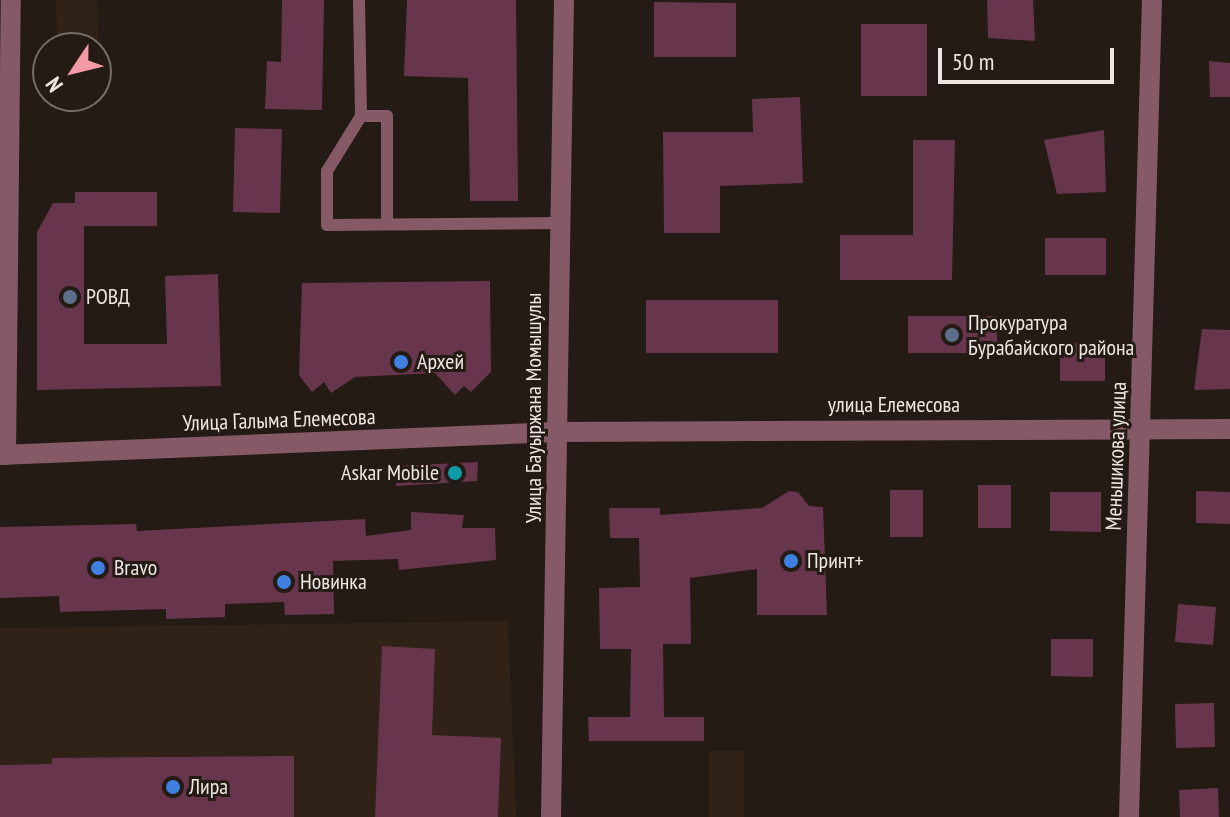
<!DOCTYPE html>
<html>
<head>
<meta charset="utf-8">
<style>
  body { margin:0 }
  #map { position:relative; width:1230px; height:817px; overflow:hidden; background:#241b14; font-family:"PT Sans Narrow",sans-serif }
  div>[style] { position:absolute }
  .built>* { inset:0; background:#302216 }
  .building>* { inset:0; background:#68364c }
  .service>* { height:12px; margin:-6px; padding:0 6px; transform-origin:6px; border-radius:6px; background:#855965 }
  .minor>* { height:20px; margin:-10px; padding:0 10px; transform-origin:10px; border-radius:10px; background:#855965 }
  .tertiary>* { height:20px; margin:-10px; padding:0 10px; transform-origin:10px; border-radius:10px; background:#855965 }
  .dots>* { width:22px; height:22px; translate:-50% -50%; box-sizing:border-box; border:4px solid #241b14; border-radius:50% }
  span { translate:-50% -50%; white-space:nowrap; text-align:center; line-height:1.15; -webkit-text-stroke:6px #241b14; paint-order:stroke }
  .poi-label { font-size:22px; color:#ede6e1 }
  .left { translate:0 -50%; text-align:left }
  .right { translate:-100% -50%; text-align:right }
  .street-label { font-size:22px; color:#ede6e1 }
  .north { position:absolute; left:32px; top:32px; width:80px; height:80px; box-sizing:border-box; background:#241b14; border:2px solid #746c66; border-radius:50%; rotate:235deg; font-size:22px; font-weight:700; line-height:32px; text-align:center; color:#ede6e1 }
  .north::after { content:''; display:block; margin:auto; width:28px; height:36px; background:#f49aa7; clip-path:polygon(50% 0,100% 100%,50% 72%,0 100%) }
  .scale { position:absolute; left:938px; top:48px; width:176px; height:36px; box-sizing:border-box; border:4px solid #ede6e1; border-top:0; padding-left:10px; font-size:24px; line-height:28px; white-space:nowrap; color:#ede6e1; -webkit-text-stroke:6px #241b14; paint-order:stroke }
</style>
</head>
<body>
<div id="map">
  <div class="built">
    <div style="clip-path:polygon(56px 0,97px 0,99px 69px,96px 48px,57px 48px)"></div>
    <div style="clip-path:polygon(508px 621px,516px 817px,0 817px,0 628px)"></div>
    <div style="clip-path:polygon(709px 751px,744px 751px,744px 817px,709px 817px)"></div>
  </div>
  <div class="building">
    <div style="clip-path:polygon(282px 0,324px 0,322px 110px,265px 109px,267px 61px,281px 62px)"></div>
    <div style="clip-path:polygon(407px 0,516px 0,518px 201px,470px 201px,468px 78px,404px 76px)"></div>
    <div style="clip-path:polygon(987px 0,1033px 0,1035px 41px,988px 38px)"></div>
    <div style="clip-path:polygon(654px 2px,736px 3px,736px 57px,654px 57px)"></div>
    <div style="clip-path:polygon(861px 24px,927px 24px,927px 96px,861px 96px)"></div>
    <div style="clip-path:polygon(1209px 61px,1230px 63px,1230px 97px,1210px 97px)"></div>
    <div style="clip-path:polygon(800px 97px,803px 183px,720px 186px,720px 233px,664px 233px,663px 132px,753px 132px,752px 99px)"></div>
    <div style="clip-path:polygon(235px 128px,282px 129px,280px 213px,233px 212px)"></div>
    <div style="clip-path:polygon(1104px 130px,1106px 192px,1057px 194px,1044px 140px)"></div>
    <div style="clip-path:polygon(913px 140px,955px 140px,952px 280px,840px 280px,840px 235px,913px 235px)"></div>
    <div style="clip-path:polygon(75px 192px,157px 192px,157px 226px,84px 226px,84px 344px,167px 344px,165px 276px,218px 274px,221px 386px,37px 390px,37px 232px,53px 203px,75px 203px)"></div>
    <div style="clip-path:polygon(1045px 238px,1106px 238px,1106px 275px,1045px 275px)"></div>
    <div style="clip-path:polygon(490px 281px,491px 372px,471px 392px,464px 386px,455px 395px,435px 373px,355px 377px,331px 393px,324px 382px,312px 392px,299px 375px,302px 283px)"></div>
    <div style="clip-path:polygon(646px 300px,778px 300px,778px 353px,646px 353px)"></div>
    <div style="clip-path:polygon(908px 316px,997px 316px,997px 353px,908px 353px)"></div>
    <div style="clip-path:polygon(1202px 329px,1230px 330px,1230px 389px,1194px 390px)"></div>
    <div style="clip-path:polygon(1060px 343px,1105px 343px,1105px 381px,1060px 381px)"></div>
    <div style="clip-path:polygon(478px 462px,477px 481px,396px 486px,395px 466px)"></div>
    <div style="clip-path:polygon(978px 485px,1011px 485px,1011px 528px,978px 528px)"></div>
    <div style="clip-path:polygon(890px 490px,923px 490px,923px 537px,890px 537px)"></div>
    <div style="clip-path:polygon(789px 491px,798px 492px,809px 506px,823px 507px,827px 615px,757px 615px,757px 569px,690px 578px,691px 644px,663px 644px,664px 717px,704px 717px,704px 741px,589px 741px,588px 717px,630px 717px,631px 649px,600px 649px,599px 588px,640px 587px,639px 538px,610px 538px,609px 508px,660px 508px,660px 515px,762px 508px)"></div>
    <div style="clip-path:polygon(1196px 491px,1230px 492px,1230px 524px,1196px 523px)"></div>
    <div style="clip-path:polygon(1050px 492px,1101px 492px,1101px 532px,1050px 531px)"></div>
    <div style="clip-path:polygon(411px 512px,464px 515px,462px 528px,495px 528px,496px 560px,399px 570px,398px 559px,333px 561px,334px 614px,285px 615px,284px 602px,225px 604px,225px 617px,166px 619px,166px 609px,60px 612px,59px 596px,0 598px,0 527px,136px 524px,137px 531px,365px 519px,366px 536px,411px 530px)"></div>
    <div style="clip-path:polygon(1178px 604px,1216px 607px,1213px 645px,1175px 642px)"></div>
    <div style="clip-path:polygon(1051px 639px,1093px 639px,1093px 677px,1051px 676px)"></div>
    <div style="clip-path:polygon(382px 646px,435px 649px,432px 735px,501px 738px,498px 817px,375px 817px)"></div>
    <div style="clip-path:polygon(1214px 703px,1215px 747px,1176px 748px,1175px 704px)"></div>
    <div style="clip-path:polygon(294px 756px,294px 817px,0 817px,0 765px,52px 764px,52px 758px)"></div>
    <div style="clip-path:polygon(1218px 788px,1219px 817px,1180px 817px,1179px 790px)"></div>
  </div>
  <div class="service">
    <div style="left:359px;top:0;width:116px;rotate:89deg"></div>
    <div style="left:361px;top:116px;width:65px;rotate:121.7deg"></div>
    <div style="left:327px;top:171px;width:54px;rotate:90deg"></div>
    <div style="left:327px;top:225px;width:232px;rotate:-0.5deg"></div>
    <div style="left:361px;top:116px;width:26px"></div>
    <div style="left:387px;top:116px;width:108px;rotate:90deg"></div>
  </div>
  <div class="minor">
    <div style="left:0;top:455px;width:559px;rotate:-2.36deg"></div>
    <div style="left:559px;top:432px;width:671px;rotate:-0.26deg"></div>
    <div style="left:6px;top:455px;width:455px;rotate:-89.4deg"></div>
    <div style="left:1129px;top:817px;width:817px;rotate:-88.39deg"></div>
  </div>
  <div class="tertiary">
    <div style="left:551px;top:817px;width:817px;rotate:-89.09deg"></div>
  </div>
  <div class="dots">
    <div style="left:70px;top:297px;background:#5c6f8a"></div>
    <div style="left:952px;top:335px;background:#5c6f8a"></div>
    <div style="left:401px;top:362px;background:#3f7fe0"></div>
    <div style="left:455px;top:473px;background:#0f9aa8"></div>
    <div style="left:791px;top:561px;background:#3f7fe0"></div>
    <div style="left:98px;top:568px;background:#3f7fe0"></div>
    <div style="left:284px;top:582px;background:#3f7fe0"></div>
    <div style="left:173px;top:787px;background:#3f7fe0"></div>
  </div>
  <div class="poi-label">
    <span class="left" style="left:86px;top:297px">РОВД</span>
    <span class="left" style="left:968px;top:335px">Прокуратура<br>Бурабайского района</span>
    <span class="left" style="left:417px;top:362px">Архей</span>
    <span class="right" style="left:439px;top:473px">Askar Mobile</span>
    <span class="left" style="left:807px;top:561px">Принт+</span>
    <span class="left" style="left:114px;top:568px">Bravo</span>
    <span class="left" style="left:300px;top:582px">Новинка</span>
    <span class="left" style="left:189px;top:787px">Лира</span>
  </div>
  <div class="street-label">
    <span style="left:894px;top:405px">улица Елемесова</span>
    <span style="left:534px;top:408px;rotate:-90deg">Улица Бауыржана Момышулы</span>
    <span style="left:279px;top:420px;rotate:-2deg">Улица Галыма Елемесова</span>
    <span style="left:1116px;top:456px;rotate:-88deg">Меньшикова улица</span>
  </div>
  <div class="north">N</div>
  <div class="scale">50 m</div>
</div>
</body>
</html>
